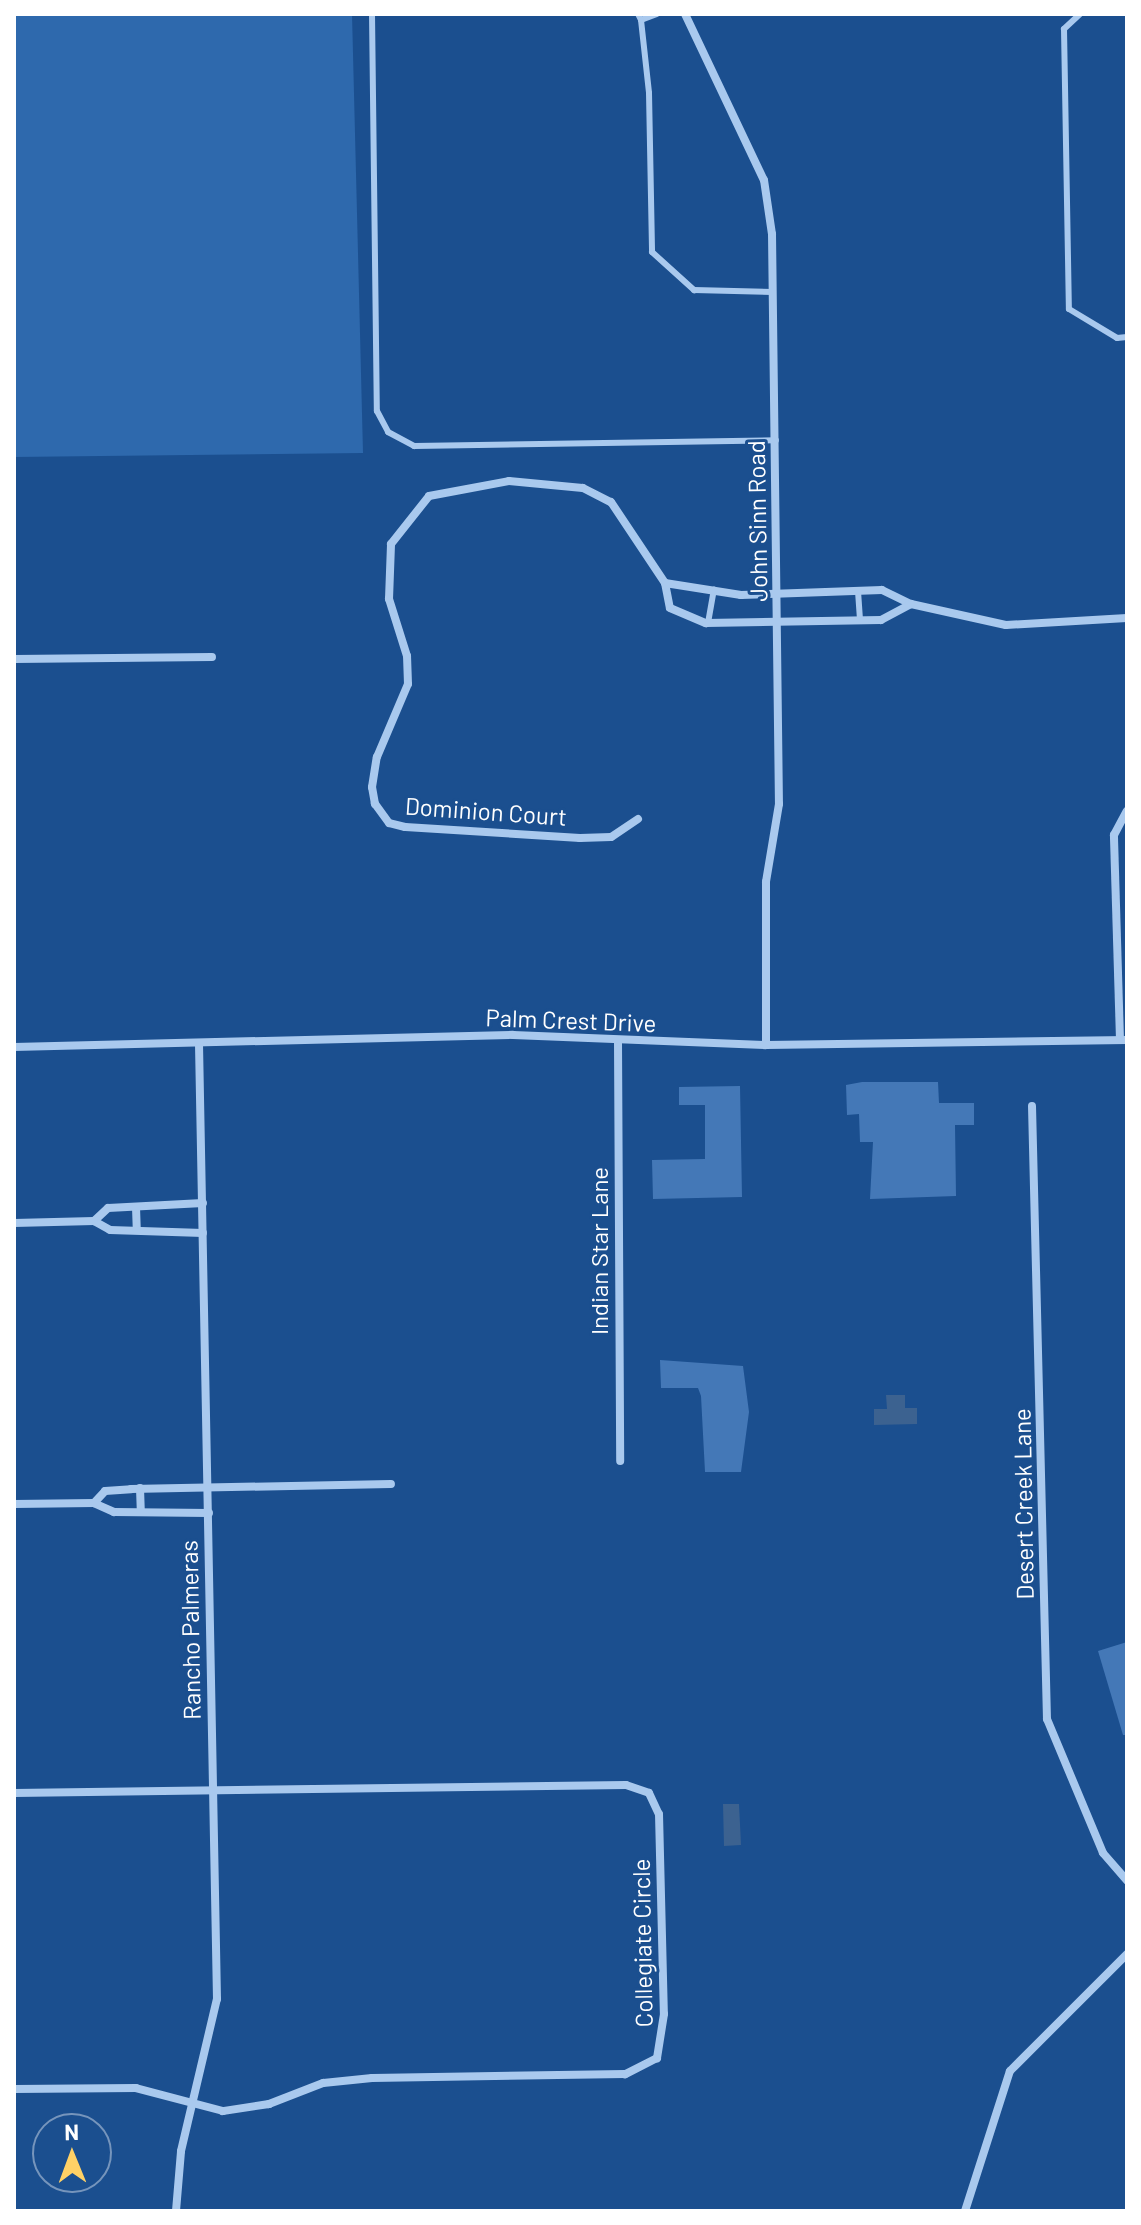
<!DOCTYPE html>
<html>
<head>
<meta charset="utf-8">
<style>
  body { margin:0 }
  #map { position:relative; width:1141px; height:2225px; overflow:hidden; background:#1b4f8f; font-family:Barlow,sans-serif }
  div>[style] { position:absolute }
  .green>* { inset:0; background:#2e69ad }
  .water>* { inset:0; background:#3c6290 }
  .building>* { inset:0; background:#4478b7 }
  .lane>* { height:6px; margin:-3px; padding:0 3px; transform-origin:3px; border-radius:3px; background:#a9c9ee }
  .street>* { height:8px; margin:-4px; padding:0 4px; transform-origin:4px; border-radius:4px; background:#a9c9ee }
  span { translate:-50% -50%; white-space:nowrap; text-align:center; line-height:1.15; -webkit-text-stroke:6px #1b4f8f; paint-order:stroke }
  .street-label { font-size:24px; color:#fff }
  .frame { position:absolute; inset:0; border:16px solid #fff; pointer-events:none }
  .north { position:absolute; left:32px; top:2113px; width:80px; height:80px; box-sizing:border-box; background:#1b4f8f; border:2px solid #7695bc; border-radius:50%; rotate:359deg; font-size:22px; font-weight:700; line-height:32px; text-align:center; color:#fff }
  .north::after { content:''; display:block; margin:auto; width:28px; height:36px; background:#ffd166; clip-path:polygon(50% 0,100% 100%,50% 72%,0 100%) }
</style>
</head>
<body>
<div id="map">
  <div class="green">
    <div style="clip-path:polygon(14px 14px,352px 14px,363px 453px,14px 457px)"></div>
  </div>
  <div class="water">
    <div style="clip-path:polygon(886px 1395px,905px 1395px,905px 1408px,917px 1408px,917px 1424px,874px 1425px,874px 1409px,887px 1409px)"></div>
    <div style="clip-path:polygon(739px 1804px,741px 1845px,724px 1846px,723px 1804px)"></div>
  </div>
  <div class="building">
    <div style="clip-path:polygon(862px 1082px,938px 1082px,939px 1103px,974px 1103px,974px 1125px,955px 1125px,956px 1196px,870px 1199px,873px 1142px,860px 1142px,859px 1114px,847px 1115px,846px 1085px)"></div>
    <div style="clip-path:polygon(740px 1086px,742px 1197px,653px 1199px,652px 1160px,705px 1159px,705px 1105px,679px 1105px,679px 1087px)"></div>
    <div style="clip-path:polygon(660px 1360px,743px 1366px,749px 1412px,741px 1472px,705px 1472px,701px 1396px,698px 1388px,661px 1388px)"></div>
    <div style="clip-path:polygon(1127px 1642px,1127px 1735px,1123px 1735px,1098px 1651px)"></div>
  </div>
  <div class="lane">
    <div style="left:372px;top:14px;width:397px;rotate:89.3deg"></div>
    <div style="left:377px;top:411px;width:24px;rotate:62deg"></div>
    <div style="left:388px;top:432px;width:30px;rotate:28deg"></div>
    <div style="left:414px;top:446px;width:362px;rotate:-0.9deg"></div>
    <div style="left:638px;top:14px;width:7px;rotate:63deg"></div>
    <div style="left:641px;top:20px;width:17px;rotate:-21deg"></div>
    <div style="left:1080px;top:14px;width:22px;rotate:137deg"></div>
    <div style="left:1064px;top:29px;width:280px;rotate:89deg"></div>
    <div style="left:1069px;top:309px;width:56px;rotate:31.1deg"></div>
    <div style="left:1117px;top:338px;width:10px;rotate:-6deg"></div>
    <div style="left:641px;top:20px;width:73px;rotate:83.7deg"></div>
    <div style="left:649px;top:93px;width:159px;rotate:88.9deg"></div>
    <div style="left:652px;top:252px;width:57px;rotate:42.1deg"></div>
    <div style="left:694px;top:290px;width:79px;rotate:1.5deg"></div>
    <div style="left:858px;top:591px;width:29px;rotate:86deg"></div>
    <div style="left:708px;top:623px;width:34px;rotate:-80deg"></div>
  </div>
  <div class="street">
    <div style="left:685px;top:14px;width:184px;rotate:64.6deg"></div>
    <div style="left:764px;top:180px;width:55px;rotate:81.6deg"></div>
    <div style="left:772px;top:234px;width:570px;rotate:89.3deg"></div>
    <div style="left:779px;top:804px;width:79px;rotate:99.5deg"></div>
    <div style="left:766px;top:882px;width:163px;rotate:90deg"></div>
    <div style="left:665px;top:583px;width:77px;rotate:9deg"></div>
    <div style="left:741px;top:595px;width:141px;rotate:-2deg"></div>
    <div style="left:882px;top:590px;width:32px;rotate:26deg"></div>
    <div style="left:911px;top:604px;width:97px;rotate:12.5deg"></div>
    <div style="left:1006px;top:625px;width:121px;rotate:-3.3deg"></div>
    <div style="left:14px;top:659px;width:198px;rotate:-0.6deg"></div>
    <div style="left:638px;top:819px;width:32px;rotate:146deg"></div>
    <div style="left:611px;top:837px;width:31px;rotate:178deg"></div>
    <div style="left:580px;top:838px;width:175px;rotate:-176.4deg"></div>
    <div style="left:405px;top:827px;width:16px;rotate:-166deg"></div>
    <div style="left:389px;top:823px;width:24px;rotate:-126deg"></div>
    <div style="left:375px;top:804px;width:17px;rotate:-100deg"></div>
    <div style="left:372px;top:787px;width:30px;rotate:-81deg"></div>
    <div style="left:377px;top:757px;width:79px;rotate:-67deg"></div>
    <div style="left:408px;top:684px;width:28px;rotate:-92deg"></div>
    <div style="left:407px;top:656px;width:60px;rotate:-107.5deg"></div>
    <div style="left:389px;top:599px;width:55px;rotate:-87.9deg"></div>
    <div style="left:391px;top:544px;width:61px;rotate:-51.6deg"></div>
    <div style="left:429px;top:496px;width:81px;rotate:-10.6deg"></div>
    <div style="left:509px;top:481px;width:74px;rotate:5.4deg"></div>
    <div style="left:583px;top:488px;width:31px;rotate:27deg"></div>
    <div style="left:611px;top:502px;width:97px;rotate:56.3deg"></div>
    <div style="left:665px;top:583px;width:25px;rotate:79deg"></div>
    <div style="left:670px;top:608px;width:39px;rotate:23deg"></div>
    <div style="left:706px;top:623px;width:175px;rotate:-1deg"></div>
    <div style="left:881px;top:620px;width:34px;rotate:-28deg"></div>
    <div style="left:1120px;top:1040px;width:205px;rotate:-91.7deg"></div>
    <div style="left:1114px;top:835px;width:27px;rotate:-62deg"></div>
    <div style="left:618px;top:1042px;width:419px;rotate:89.7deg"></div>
    <div style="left:14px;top:1047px;width:499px;rotate:-1.4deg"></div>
    <div style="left:513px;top:1035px;width:253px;rotate:2.3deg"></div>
    <div style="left:766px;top:1045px;width:361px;rotate:-0.8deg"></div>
    <div style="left:1032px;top:1106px;width:613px;rotate:88.6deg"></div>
    <div style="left:1047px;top:1719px;width:145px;rotate:67.3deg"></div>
    <div style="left:1103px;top:1853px;width:37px;rotate:49deg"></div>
    <div style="left:203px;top:1203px;width:95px;rotate:177deg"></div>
    <div style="left:108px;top:1208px;width:19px;rotate:137deg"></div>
    <div style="left:94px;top:1221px;width:18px;rotate:29deg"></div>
    <div style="left:110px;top:1230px;width:93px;rotate:1.8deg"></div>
    <div style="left:136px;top:1207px;width:23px;rotate:88deg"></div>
    <div style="left:14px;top:1223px;width:80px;rotate:-1.4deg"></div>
    <div style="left:140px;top:1488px;width:24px;rotate:88deg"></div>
    <div style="left:14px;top:1504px;width:80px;rotate:-0.7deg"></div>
    <div style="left:209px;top:1513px;width:95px;rotate:-179.4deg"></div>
    <div style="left:114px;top:1512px;width:22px;rotate:-156deg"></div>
    <div style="left:94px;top:1503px;width:16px;rotate:-47deg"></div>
    <div style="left:105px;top:1491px;width:26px;rotate:-4deg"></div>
    <div style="left:131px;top:1489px;width:260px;rotate:-1.1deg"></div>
    <div style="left:14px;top:1793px;width:612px;rotate:-0.75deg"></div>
    <div style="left:626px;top:1785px;width:24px;rotate:19deg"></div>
    <div style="left:649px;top:1793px;width:23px;rotate:65deg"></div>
    <div style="left:659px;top:1814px;width:200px;rotate:88.6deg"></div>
    <div style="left:664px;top:2014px;width:45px;rotate:99deg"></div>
    <div style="left:657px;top:2058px;width:36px;rotate:153deg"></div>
    <div style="left:625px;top:2074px;width:253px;rotate:179.1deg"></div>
    <div style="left:372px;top:2078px;width:49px;rotate:174.2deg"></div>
    <div style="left:323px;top:2083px;width:58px;rotate:158.7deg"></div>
    <div style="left:269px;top:2104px;width:47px;rotate:171.3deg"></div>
    <div style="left:223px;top:2111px;width:90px;rotate:-165.2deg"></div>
    <div style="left:136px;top:2088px;width:122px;rotate:179.5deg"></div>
    <div style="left:176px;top:2211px;width:60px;rotate:-85.2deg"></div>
    <div style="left:181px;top:2151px;width:156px;rotate:-76.7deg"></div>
    <div style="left:217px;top:1999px;width:956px;rotate:-91.08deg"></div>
    <div style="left:965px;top:2211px;width:147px;rotate:-72.2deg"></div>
    <div style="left:1010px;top:2071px;width:165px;rotate:-45deg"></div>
  </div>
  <div class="street-label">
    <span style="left:757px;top:521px;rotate:-91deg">John Sinn Road</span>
    <span style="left:486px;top:811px;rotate:4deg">Dominion Court</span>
    <span style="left:571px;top:1020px;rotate:2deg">Palm Crest Drive</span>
    <span style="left:599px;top:1251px;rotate:-90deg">Indian Star Lane</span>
    <span style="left:1023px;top:1504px;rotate:-91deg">Desert Creek Lane</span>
    <span style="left:190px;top:1630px;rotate:-91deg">Rancho Palmeras</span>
    <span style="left:642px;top:1943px;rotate:-91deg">Collegiate Circle</span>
  </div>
  <div class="frame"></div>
  <div class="north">N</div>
</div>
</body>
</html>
